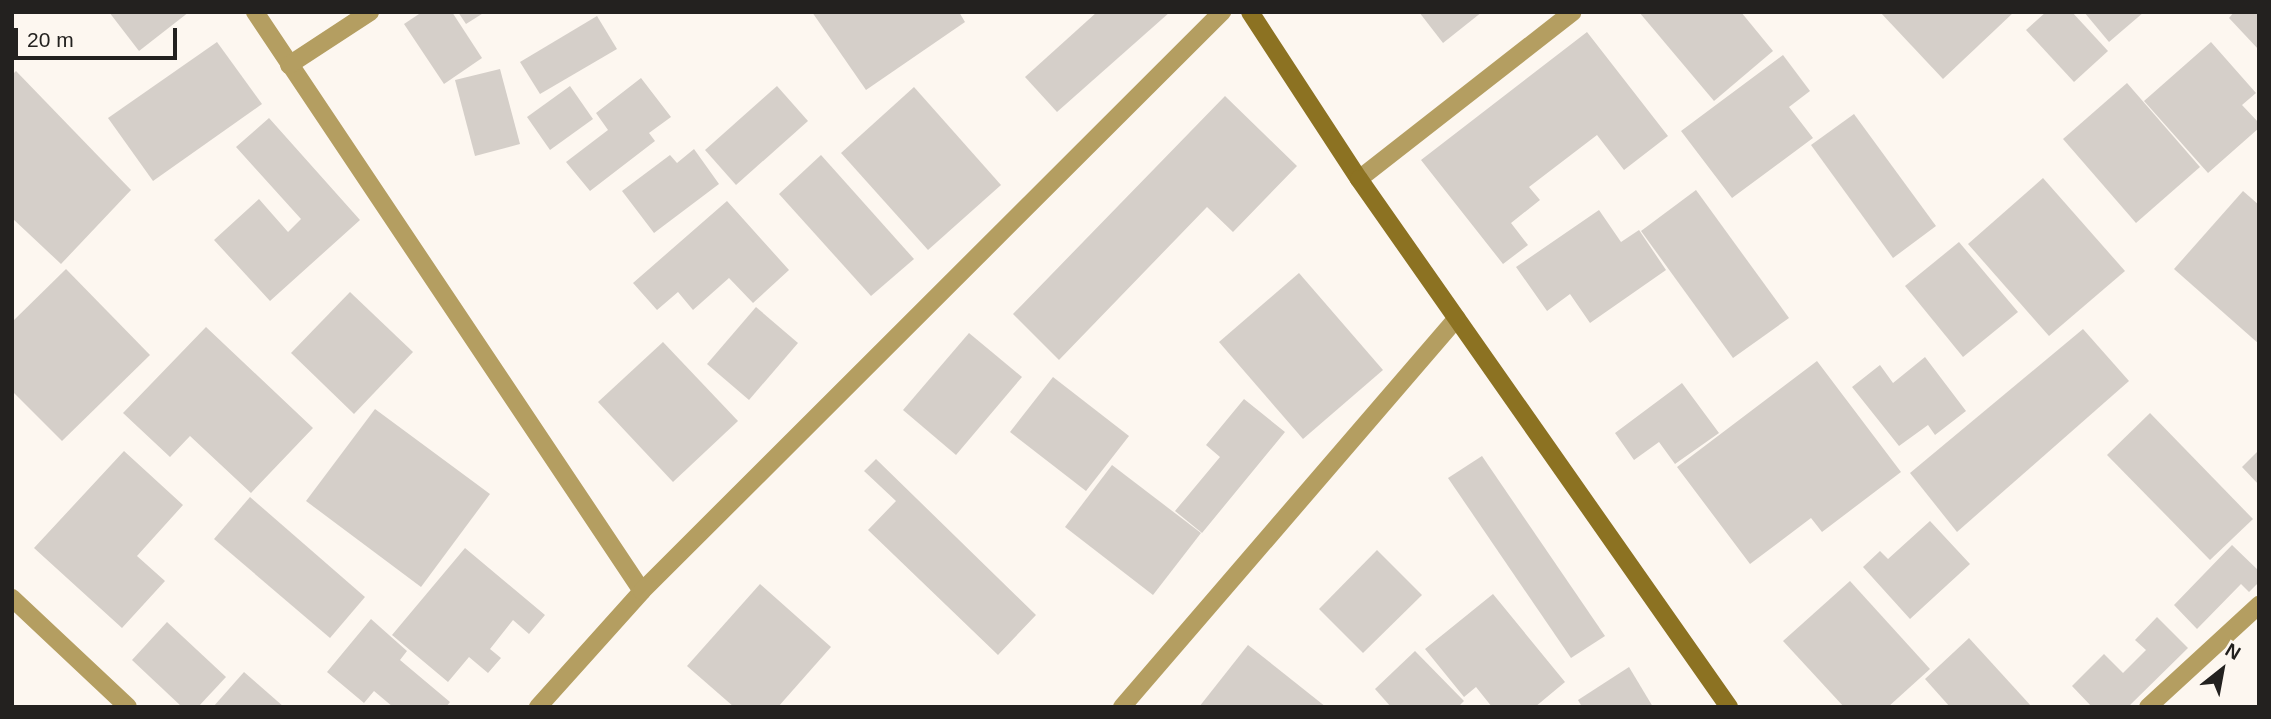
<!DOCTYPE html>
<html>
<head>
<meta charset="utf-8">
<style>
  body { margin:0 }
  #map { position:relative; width:2271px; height:719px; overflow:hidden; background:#fdf7f0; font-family:Arial,sans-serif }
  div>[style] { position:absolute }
  .building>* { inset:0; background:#d5cfc9 }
  .minor>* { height:18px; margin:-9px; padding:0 9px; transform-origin:9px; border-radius:9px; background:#b49e61 }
  .tertiary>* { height:18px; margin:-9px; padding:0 9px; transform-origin:9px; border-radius:9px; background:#b49e61 }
  .secondary>* { height:18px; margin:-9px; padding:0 9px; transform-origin:9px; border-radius:9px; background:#8c7222 }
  span { translate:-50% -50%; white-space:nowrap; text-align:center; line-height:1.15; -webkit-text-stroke:7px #fdf7f0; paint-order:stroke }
  .frame { position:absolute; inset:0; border:14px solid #23211f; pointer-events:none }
  .north { position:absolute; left:2187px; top:635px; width:70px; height:70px; -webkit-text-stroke:5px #fdf7f0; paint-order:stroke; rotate:31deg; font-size:19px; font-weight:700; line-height:28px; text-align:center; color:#23211f }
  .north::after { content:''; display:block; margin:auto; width:24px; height:32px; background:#23211f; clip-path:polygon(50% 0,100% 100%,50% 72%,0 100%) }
  .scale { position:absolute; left:14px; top:28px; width:163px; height:32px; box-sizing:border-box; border:4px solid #23211f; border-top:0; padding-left:9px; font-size:21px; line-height:24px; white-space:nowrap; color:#23211f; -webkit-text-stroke:5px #fdf7f0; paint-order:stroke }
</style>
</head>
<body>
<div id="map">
  <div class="building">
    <div style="clip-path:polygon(109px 12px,189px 12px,139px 51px)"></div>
    <div style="clip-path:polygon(422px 12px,452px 12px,482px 58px,444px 84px,404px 24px)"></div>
    <div style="clip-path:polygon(458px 12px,485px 12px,466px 24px)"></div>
    <div style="clip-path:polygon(812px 12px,959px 12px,965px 22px,866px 90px)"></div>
    <div style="clip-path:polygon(1097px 12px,1170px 12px,1057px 112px,1025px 77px)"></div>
    <div style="clip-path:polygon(1419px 12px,1482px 12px,1443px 43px)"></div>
    <div style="clip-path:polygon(1639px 12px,1741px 12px,1773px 51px,1714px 101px)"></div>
    <div style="clip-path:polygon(1880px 12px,2014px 12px,1943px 79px)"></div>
    <div style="clip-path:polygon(2046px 12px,2072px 12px,2108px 51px,2074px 82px,2026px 30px)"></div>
    <div style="clip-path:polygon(2084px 12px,2144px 12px,2109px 42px)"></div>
    <div style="clip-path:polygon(2234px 12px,2259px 12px,2259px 50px,2229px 18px)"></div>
    <div style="clip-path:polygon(597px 16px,617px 49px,540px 94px,520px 62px)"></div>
    <div style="clip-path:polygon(1587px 32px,1668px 136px,1624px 170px,1597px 135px,1529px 187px,1540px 200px,1511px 223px,1528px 245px,1503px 264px,1421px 160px)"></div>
    <div style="clip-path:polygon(217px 42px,262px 104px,153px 181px,108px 118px)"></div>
    <div style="clip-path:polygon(2211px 42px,2256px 93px,2242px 105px,2259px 123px,2259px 128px,2208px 173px,2144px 101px)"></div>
    <div style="clip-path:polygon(1783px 55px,1810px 91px,1789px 107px,1813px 138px,1732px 198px,1681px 131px)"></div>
    <div style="clip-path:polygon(500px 69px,520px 144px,475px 156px,455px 80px)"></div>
    <div style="clip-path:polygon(16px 71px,131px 190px,61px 264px,12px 218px,12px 75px)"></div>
    <div style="clip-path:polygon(641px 78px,671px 117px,649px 133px,655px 141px,590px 191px,566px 162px,608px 130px,596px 113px)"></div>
    <div style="clip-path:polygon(2127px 83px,2200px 167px,2136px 223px,2063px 139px)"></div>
    <div style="clip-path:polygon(570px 86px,593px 119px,550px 150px,527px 117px)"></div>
    <div style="clip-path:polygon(777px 86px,808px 121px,736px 185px,705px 150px)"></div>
    <div style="clip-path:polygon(914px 87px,1001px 185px,928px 250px,841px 153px)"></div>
    <div style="clip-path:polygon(1225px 96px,1297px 166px,1233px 232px,1207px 207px,1059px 360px,1013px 314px)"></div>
    <div style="clip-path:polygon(1854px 114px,1936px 226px,1893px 258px,1811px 145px)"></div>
    <div style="clip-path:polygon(269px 118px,360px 220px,270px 301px,214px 240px,259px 199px,288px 232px,301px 219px,236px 147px)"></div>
    <div style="clip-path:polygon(694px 149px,719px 184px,654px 233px,622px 191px,670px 155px,677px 163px)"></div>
    <div style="clip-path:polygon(821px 155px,914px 259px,871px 296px,779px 194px)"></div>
    <div style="clip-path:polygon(2043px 178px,2125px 271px,2049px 336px,1968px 244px)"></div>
    <div style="clip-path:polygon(1696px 190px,1789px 318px,1733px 358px,1641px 231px)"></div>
    <div style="clip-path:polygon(2243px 191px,2259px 205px,2259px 344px,2174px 269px)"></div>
    <div style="clip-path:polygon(727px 201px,789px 270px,753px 303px,729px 278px,693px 310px,678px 292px,657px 310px,633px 283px)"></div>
    <div style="clip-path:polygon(1599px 210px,1621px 242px,1639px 230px,1666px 270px,1590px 323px,1570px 294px,1547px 311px,1516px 267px)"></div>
    <div style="clip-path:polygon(1959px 242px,2018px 312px,1963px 357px,1905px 286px)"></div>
    <div style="clip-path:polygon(66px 269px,150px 355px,62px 441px,12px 391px,12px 322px)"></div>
    <div style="clip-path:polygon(1299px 273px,1383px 370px,1303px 439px,1219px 342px)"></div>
    <div style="clip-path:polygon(350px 292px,413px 352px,354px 414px,291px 353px)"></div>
    <div style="clip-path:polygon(756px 307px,798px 343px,749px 400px,707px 364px)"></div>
    <div style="clip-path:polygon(206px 327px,313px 428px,251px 493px,190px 436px,170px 457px,123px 413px)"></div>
    <div style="clip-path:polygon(2083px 329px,2129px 381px,1957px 532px,1910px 473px)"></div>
    <div style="clip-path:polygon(969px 333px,1022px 377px,956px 455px,903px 410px)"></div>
    <div style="clip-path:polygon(663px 342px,738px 421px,673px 482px,598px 402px)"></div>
    <div style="clip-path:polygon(1925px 357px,1966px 411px,1935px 435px,1928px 425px,1899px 446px,1852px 387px,1880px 365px,1893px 383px)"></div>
    <div style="clip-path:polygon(1817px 361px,1901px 472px,1822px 532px,1811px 518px,1750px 564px,1677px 467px)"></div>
    <div style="clip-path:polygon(1053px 377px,1129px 436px,1086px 491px,1010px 432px)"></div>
    <div style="clip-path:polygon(1682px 383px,1719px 433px,1675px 464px,1659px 442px,1634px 460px,1615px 433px)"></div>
    <div style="clip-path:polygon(1244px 399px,1285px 432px,1202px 533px,1175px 511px,1220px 457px,1206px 445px)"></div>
    <div style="clip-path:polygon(375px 409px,490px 494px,421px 587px,306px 501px)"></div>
    <div style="clip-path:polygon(2150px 413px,2253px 519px,2210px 560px,2107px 455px)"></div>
    <div style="clip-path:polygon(2259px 450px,2259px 485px,2242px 467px)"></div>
    <div style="clip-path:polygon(124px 451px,183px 505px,137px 556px,165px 581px,122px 628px,34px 548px)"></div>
    <div style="clip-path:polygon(1482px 456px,1605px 636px,1571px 658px,1448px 478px)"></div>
    <div style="clip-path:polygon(876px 459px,1036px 615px,998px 655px,868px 530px,896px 501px,864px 471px)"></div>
    <div style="clip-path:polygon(1112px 465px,1201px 533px,1153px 595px,1065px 527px)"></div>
    <div style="clip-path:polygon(250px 497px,365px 597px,330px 638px,214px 539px)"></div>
    <div style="clip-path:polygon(1930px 521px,1970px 564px,1910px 619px,1863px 567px,1880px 551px,1888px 559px)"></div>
    <div style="clip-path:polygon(2232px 545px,2259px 571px,2259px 582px,2249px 592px,2241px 584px,2197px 629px,2174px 605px)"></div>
    <div style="clip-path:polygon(465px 548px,545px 615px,529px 634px,513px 620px,490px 649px,501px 658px,488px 673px,469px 657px,448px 682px,392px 635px)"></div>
    <div style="clip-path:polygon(1377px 550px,1422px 595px,1363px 653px,1319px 609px)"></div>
    <div style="clip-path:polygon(1850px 581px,1930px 669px,1888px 707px,1844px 707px,1783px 641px)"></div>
    <div style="clip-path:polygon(760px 584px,831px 647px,778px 707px,734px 707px,687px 666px)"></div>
    <div style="clip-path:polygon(1493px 594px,1565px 682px,1535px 707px,1492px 707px,1476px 687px,1464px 697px,1425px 649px)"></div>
    <div style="clip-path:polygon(2157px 617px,2188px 648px,2128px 707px,2092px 707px,2072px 686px,2104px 654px,2123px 673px,2146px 650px,2135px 640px)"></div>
    <div style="clip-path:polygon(371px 619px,407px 651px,400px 660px,450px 702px,446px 707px,393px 707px,374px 691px,364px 703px,327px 672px)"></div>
    <div style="clip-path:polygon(167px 622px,226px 677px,198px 707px,182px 707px,132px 660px)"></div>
    <div style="clip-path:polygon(1969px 638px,2032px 707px,1950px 707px,1925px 679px)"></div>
    <div style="clip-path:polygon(1248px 645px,1326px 707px,1199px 707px)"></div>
    <div style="clip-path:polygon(1415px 651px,1464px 701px,1458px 707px,1391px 707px,1375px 689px)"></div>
    <div style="clip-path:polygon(1629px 667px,1653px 707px,1582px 707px,1578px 700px)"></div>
    <div style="clip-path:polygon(244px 672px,284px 707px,213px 707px)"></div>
  </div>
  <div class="minor">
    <div style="left:255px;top:12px;width:696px;rotate:56.24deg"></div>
    <div style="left:289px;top:65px;width:97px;rotate:-33.2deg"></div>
    <div style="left:1359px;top:179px;width:271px;rotate:-38deg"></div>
    <div style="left:12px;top:598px;width:159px;rotate:43.2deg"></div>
    <div style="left:538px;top:707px;width:156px;rotate:-48.1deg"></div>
    <div style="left:642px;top:591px;width:820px;rotate:-44.95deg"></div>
    <div style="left:2148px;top:707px;width:151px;rotate:-42.6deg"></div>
  </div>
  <div class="tertiary">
    <div style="left:1122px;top:707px;width:513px;rotate:-49.27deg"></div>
  </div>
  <div class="secondary">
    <div style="left:1250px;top:12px;width:199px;rotate:56.9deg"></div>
    <div style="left:1359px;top:179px;width:645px;rotate:54.98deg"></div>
  </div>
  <div class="frame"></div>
  <div class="north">N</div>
  <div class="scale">20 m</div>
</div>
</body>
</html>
